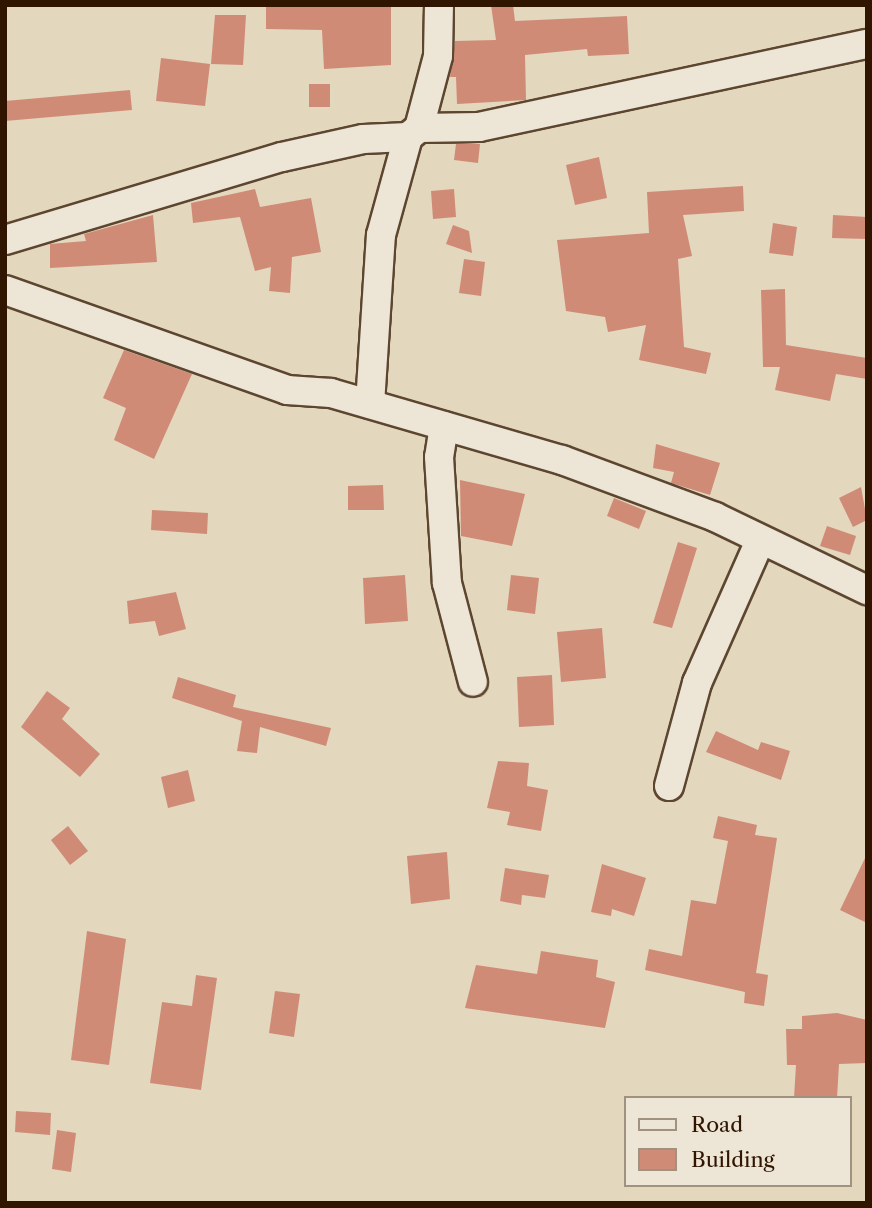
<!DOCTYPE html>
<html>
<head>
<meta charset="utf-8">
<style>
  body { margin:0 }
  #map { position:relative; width:872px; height:1208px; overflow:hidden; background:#e3d7be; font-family:"Libre Caslon Text",serif }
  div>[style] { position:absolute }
  .building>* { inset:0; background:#d08b76 }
  .roads { filter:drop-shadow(2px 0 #5d4630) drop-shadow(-2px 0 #5d4630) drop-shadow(0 2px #5d4630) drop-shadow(0 -2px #5d4630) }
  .minor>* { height:28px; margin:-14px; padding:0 14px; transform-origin:14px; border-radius:14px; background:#ede5d5 }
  span { translate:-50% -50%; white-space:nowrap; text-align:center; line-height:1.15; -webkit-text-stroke:7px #ede5d5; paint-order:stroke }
  .frame { position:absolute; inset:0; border:7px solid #301600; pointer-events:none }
  .legend { position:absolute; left:624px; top:1096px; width:228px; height:91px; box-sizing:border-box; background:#ede5d5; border:2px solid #a19280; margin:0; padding:9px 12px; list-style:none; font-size:21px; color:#301600 }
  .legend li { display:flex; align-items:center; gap:14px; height:35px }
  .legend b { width:35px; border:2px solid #a19280 }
</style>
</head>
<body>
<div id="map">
  <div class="building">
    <div style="clip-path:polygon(266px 5px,391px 5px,391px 65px,324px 69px,322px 30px,266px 29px)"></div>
    <div style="clip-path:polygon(491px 5px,513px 5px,515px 21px,627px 16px,629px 54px,588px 56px,587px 49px,525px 55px,526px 100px,457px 104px,456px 77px,450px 77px,455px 41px,496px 40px)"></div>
    <div style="clip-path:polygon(215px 15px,246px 15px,243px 65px,211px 64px)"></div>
    <div style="clip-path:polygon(161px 58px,210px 64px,205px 106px,156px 101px)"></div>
    <div style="clip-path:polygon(309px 84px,330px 84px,330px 107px,309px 107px)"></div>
    <div style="clip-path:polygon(130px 90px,132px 110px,5px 121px,5px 101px)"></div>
    <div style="clip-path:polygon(456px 144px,480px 144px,478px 163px,454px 160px)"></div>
    <div style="clip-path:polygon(599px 157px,607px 198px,575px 205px,566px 165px)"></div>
    <div style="clip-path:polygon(743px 186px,744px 211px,683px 215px,692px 256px,678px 259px,684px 347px,711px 353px,706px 374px,639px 360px,646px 325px,608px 332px,605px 317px,566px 311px,557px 240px,649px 233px,647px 192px)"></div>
    <div style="clip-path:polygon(255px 189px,260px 207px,311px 198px,321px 252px,292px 257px,290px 293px,269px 291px,271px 267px,255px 271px,240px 217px,193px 223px,191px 203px)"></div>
    <div style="clip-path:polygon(454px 189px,456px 217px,433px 219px,431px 191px)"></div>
    <div style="clip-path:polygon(153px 215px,157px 262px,50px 268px,50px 244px,86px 241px,84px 234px)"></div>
    <div style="clip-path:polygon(833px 215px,867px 217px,867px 239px,832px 238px)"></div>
    <div style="clip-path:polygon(773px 223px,797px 227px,793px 256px,769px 253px)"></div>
    <div style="clip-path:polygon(453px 225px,469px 231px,472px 253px,446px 244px)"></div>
    <div style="clip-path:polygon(464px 259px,485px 262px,481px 296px,459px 293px)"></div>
    <div style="clip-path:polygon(785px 289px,786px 345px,867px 358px,867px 379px,836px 374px,830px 401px,775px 390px,780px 367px,763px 367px,761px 290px)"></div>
    <div style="clip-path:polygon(124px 350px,192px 374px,154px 459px,114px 440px,126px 408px,103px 398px)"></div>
    <div style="clip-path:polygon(656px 444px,720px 463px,710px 495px,671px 483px,674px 472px,653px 468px)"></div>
    <div style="clip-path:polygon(460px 480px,525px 494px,512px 546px,461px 536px)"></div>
    <div style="clip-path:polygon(383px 485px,384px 510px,348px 510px,348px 486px)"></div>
    <div style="clip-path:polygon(861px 487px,867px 520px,853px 527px,839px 498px)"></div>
    <div style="clip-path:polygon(614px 498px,646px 511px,639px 529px,607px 516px)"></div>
    <div style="clip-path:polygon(152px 510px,208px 513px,207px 534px,151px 530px)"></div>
    <div style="clip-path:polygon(827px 526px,856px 536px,850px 555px,820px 546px)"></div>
    <div style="clip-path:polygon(678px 542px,697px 548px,672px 628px,653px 623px)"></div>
    <div style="clip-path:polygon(405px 575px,408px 621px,365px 624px,363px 578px)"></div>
    <div style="clip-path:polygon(511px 575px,539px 578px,535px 614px,507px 610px)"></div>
    <div style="clip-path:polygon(176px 592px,186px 629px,159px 636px,155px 621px,129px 624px,127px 601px)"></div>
    <div style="clip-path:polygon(602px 628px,606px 678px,561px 682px,557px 632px)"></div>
    <div style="clip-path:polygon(552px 675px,554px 725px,519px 727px,517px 677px)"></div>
    <div style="clip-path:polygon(178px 677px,236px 695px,233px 707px,331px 728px,326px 746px,260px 727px,257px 753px,237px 751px,242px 721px,172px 698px)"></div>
    <div style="clip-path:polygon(47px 691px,70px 708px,62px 719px,100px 754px,80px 777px,21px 727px)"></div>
    <div style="clip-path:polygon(716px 731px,758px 750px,761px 742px,790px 751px,781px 780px,706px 752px)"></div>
    <div style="clip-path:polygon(498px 761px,529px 763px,527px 786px,548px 790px,541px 831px,507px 825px,510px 812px,487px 808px)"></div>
    <div style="clip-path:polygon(188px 770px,195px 801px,168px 808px,161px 777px)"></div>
    <div style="clip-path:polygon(718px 816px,757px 825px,755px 835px,777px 838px,756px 973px,768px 975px,764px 1006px,744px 1003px,745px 992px,645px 970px,649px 949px,682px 956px,691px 900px,716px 904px,728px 841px,713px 838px)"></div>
    <div style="clip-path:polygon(68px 826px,88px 851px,70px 865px,51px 840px)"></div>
    <div style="clip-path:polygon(447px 852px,450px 899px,411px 904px,407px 856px)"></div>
    <div style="clip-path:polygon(867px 854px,867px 923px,840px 910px)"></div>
    <div style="clip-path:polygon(602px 864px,646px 878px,634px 916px,612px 909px,611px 916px,591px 912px)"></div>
    <div style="clip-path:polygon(505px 868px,549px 875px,545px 898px,522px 895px,521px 905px,500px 901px)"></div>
    <div style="clip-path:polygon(87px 931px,126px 939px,109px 1065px,71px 1060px)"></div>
    <div style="clip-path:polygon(541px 951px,598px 960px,596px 977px,615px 982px,605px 1028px,465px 1008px,476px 965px,537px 974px)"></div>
    <div style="clip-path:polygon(196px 975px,217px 978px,201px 1090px,150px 1083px,162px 1002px,192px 1006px)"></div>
    <div style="clip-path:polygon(275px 991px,300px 994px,294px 1037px,269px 1033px)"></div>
    <div style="clip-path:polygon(837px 1013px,867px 1020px,867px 1063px,839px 1064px,837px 1098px,794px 1098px,796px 1065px,787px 1065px,786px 1029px,802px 1029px,802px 1016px)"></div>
    <div style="clip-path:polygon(16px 1111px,51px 1113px,50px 1135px,15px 1132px)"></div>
    <div style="clip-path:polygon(57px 1130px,76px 1133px,71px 1172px,52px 1169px)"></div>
  </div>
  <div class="roads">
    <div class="minor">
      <div style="left:419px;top:128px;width:74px;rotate:-75.2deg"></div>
      <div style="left:438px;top:56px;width:51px;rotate:-88.9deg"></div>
      <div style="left:5px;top:240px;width:289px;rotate:-16.7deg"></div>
      <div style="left:282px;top:157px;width:83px;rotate:-12.5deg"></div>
      <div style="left:363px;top:139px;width:45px;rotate:-2.5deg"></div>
      <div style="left:5px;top:290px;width:299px;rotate:19.5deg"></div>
      <div style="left:287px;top:390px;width:44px;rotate:3.9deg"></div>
      <div style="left:331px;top:393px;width:241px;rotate:16.2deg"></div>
      <div style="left:562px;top:460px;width:163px;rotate:20.4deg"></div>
      <div style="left:715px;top:517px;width:169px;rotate:25.7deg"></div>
      <div style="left:370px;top:404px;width:169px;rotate:-86.3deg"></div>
      <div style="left:381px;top:235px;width:102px;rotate:-74.6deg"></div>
      <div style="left:408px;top:137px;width:14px;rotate:-39deg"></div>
      <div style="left:419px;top:128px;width:60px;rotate:-1deg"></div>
      <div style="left:479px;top:127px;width:397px;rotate:-12.1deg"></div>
      <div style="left:444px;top:426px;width:31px;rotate:99deg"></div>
      <div style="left:439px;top:457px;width:126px;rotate:86.4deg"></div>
      <div style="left:447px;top:583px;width:102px;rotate:75.3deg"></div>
      <div style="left:669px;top:786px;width:107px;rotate:-74.8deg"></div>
      <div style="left:697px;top:683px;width:155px;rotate:-66.1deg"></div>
    </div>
  </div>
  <div class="frame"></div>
  <ul class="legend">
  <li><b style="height:9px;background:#ede5d5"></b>Road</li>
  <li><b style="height:19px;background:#d08b76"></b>Building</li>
  </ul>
</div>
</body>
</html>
